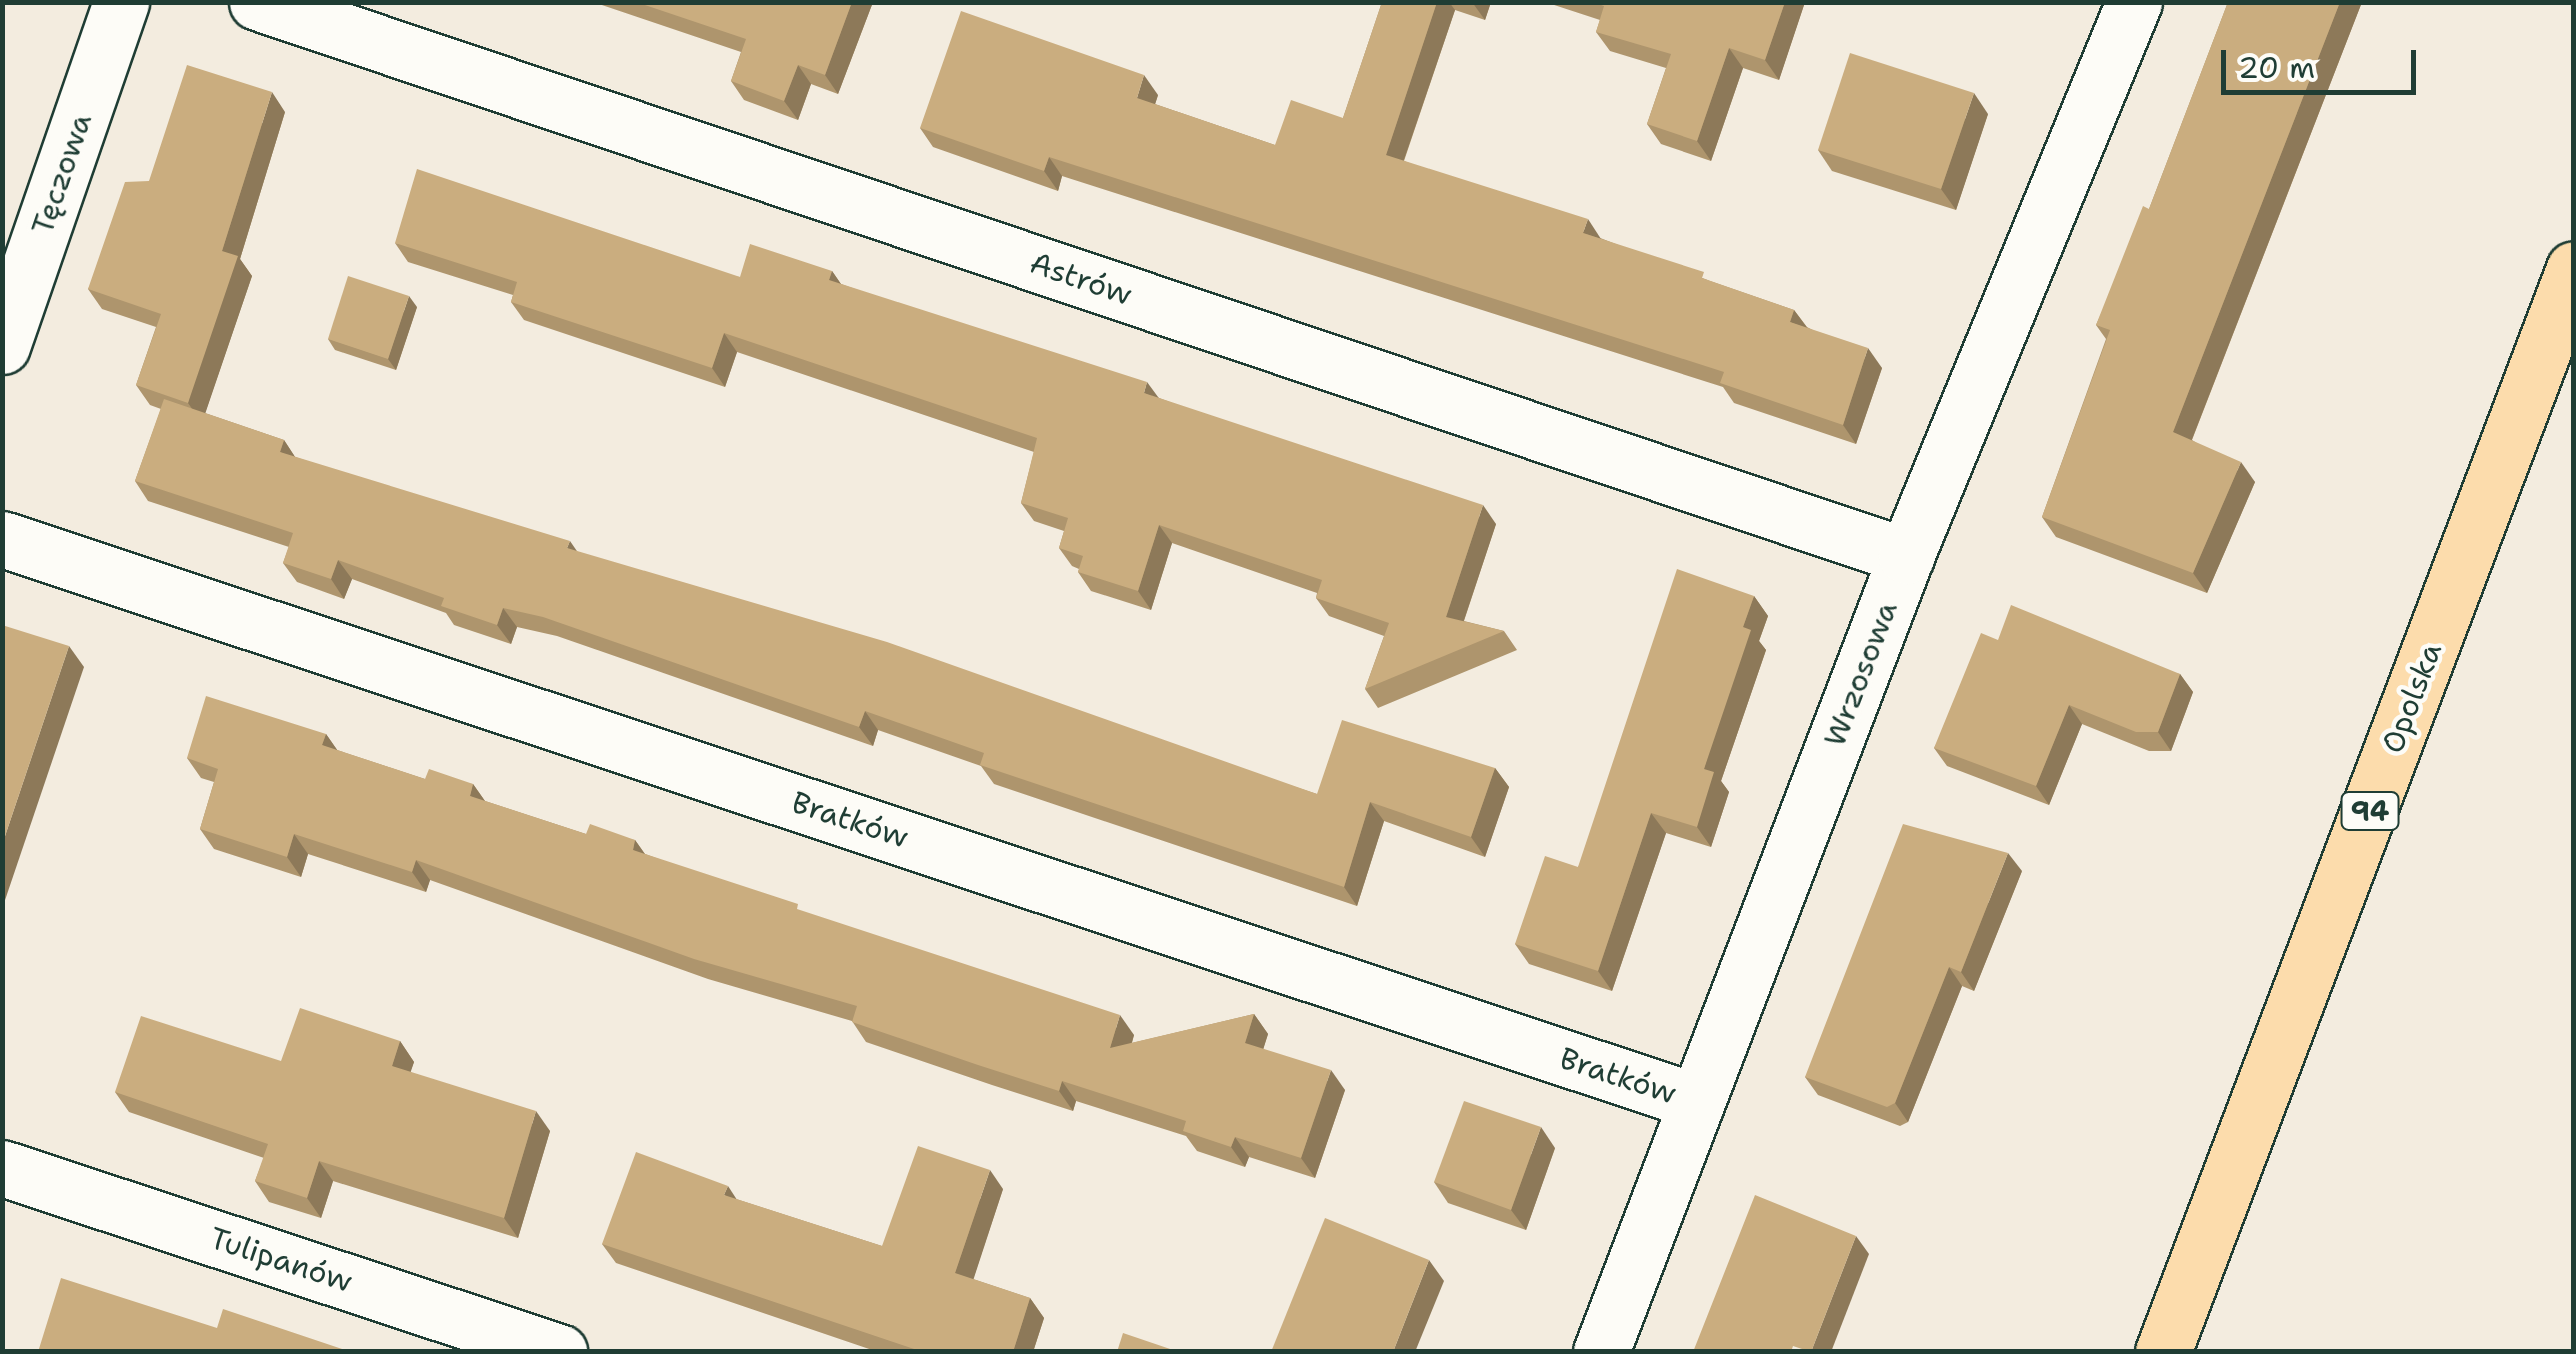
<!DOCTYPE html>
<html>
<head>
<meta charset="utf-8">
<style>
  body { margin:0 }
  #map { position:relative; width:2576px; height:1354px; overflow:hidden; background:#f3ecdf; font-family:"Shantell Sans",sans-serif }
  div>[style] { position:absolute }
  .roads { filter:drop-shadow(2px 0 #1f3d34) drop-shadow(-2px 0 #1f3d34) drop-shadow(0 2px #1f3d34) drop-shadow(0 -2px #1f3d34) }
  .street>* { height:55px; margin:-27.5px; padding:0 27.5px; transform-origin:27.5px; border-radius:27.5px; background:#fdfcf7 }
  .primary>* { height:55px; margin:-27.5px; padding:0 27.5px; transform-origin:27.5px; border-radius:27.5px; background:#fcdcac }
  .wall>* { inset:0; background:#ae956d }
  .shaded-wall>* { inset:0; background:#8d7959 }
  .building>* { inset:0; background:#caad7f }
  span { translate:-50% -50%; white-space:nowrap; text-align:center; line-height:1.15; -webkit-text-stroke:9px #fdfcf7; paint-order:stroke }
  .shield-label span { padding:2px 8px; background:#fdfcf7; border:2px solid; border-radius:8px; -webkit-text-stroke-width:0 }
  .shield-label { font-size:28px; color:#1f3d34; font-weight:700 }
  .street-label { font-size:30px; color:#1f3d34 }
  .frame { position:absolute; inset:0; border:5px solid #1f3d34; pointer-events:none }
  .scale { position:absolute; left:2221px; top:50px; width:195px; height:45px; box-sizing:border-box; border:5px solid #1f3d34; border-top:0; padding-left:12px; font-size:30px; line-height:35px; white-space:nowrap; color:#1f3d34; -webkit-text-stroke:8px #fdfcf7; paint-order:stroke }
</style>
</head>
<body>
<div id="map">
  <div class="roads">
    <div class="street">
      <div style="left:257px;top:2px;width:1740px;rotate:18.57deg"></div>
      <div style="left:2px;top:346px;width:364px;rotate:-70.9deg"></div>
      <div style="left:2px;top:539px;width:1786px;rotate:18.37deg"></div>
      <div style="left:2px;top:1168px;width:587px;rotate:18.28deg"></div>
      <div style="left:1601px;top:1352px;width:852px;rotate:-69.03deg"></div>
      <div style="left:1906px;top:556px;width:599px;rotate:-67.63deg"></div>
    </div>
    <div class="primary">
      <div style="left:2163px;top:1352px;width:1158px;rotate:-69.22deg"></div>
    </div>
  </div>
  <div class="wall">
    <div style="clip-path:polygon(593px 2px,873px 2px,838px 94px,811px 84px,798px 120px,744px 100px,731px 81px,741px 52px)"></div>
    <div style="clip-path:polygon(1382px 2px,1491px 2px,1485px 20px,1455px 10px,1404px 161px,1710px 281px,1794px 310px,1807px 327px,1882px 368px,1856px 444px,1734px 403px,1723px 387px,1062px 176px,1058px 191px,933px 147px,920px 128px,1158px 95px,1155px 104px,1275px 145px,1343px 118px)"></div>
    <div style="clip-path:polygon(1545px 2px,1805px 2px,1779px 80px,1743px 68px,1711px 161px,1661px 144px,1647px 124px,1666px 68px,1610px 51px,1596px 32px,1600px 20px)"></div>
    <div style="clip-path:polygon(2228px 2px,2362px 2px,2192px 440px,2255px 482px,2207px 593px,2056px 537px,2042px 517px,2106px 339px,2096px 325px,2149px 209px)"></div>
    <div style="clip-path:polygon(285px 112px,240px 259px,252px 276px,205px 413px,284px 440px,295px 457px,577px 552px,1317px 794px,1495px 768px,1509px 787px,1485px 857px,1384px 821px,1357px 906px,994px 784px,981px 766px,878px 730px,873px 746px,557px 636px,517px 627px,511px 644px,454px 625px,446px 613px,352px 579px,344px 599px,297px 582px,283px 563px,289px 547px,148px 501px,135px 481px,161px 409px,150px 405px,136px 385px,156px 327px,102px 309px,88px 289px,149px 181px)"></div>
    <div style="clip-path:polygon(1988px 114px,1956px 210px,1832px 171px,1818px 150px)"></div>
    <div style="clip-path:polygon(395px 243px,740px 277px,832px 271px,841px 284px,1159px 398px,1496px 524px,1464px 621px,1504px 631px,1517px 650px,1378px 708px,1365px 689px,1384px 636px,1329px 616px,1316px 598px,1317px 593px,1172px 543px,1151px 610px,1091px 591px,1078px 572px,1079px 569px,1072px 566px,1059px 548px,1064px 531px,1034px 521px,1021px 503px,1034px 452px,737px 352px,725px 387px,524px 320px,511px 302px,513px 295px,408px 262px)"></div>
    <div style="clip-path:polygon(417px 307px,396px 370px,335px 350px,328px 339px)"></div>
    <div style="clip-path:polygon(1754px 596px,1768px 616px,1759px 641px,1766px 650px,1721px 781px,1729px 792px,1711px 847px,1666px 833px,1612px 991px,1529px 964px,1515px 944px,1578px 867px)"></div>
    <div style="clip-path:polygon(1998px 640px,2180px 674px,2193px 692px,2171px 751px,2149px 751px,2082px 724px,2049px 805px,1947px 766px,1934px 748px)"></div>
    <div style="clip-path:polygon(326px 734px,337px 750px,425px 779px,473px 784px,485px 801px,586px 834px,635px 840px,645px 854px,1134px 1035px,1132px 1043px,1254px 1014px,1268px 1034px,1263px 1049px,1345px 1090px,1315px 1178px,1249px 1157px,1245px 1167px,1197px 1151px,1186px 1136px,1076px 1101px,1073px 1111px,992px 1085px,866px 1042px,852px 1021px,708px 979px,430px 880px,426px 892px,308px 854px,301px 877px,214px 849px,200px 829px,214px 782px,201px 778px,187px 758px)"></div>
    <div style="clip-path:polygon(2022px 871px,1974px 991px,1962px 986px,1908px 1122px,1900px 1126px,1818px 1095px,1805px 1077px)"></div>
    <div style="clip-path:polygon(400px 1041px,414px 1062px,410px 1072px,550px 1131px,518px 1238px,333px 1181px,321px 1218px,269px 1202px,255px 1181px,264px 1158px,129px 1112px,115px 1092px)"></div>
    <div style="clip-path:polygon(1555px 1148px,1526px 1230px,1448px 1203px,1434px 1182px)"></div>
    <div style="clip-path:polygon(1003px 1189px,973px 1279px,1030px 1298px,1044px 1318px,1033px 1352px,878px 1352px,616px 1263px,602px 1244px,736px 1199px,882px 1246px)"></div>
  </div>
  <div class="shaded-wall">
    <div style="clip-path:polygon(852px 2px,873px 2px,838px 94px,825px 75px)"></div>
    <div style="clip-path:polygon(1437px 2px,1449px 2px,1455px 10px,1399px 174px,1386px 155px)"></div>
    <div style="clip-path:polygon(1472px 2px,1491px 2px,1485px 20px)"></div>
    <div style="clip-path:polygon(1785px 2px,1805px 2px,1779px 80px,1765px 60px)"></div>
    <div style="clip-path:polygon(2340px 2px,2362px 2px,2187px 452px,2173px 432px)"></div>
    <div style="clip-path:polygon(1729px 48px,1743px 68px,1711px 161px,1697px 141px)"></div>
    <div style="clip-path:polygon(798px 65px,811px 84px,798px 120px,784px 101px)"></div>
    <div style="clip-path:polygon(1144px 75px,1158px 95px,1151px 117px,1137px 98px)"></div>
    <div style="clip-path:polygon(272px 92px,285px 112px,240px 259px,252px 276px,202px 423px,188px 403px,222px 251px)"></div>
    <div style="clip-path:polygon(1974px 93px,1988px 114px,1956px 210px,1941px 189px)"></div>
    <div style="clip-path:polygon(1049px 157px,1062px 176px,1058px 191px,1044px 171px)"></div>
    <div style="clip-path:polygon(1588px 219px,1601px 239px,1583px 233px)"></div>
    <div style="clip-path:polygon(832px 271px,845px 290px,829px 280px)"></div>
    <div style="clip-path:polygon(409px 296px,417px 307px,396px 370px,388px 359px)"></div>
    <div style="clip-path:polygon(1794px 310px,1808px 329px,1790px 322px)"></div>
    <div style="clip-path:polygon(724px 333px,737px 352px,725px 387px,712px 368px)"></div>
    <div style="clip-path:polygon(1868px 348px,1882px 368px,1856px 444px,1843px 425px)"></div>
    <div style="clip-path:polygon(1147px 382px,1161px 401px,1144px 393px)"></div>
    <div style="clip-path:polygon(284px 440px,297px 460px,280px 452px)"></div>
    <div style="clip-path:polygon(2241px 462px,2255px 482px,2207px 593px,2193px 573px)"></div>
    <div style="clip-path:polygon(1483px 505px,1496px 524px,1459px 635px,1446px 617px)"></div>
    <div style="clip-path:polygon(1159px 525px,1172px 543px,1151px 610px,1138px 591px)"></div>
    <div style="clip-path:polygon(570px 541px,583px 560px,567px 548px)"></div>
    <div style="clip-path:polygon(338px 560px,352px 579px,344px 599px,331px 579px)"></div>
    <div style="clip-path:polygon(1754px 596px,1768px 616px,1759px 641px,1766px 650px,1721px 781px,1729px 792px,1711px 847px,1697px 827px,1704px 769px,1743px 627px)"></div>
    <div style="clip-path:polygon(503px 608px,517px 627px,511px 644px,497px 625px)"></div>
    <div style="clip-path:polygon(69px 646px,84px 667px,2px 909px,2px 845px)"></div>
    <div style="clip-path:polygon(2180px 674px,2193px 692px,2171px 751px,2158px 732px)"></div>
    <div style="clip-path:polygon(2069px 705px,2082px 724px,2049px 805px,2036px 786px)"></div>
    <div style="clip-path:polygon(865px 711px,878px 730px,873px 746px,859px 727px)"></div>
    <div style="clip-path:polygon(326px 734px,340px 754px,322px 745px)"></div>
    <div style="clip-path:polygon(1495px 768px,1509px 787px,1485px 857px,1471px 837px)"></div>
    <div style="clip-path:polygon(473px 784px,487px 804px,470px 796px)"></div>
    <div style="clip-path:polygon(1370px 802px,1384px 821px,1357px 906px,1344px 887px)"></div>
    <div style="clip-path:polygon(1651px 813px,1666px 833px,1612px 991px,1598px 971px)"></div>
    <div style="clip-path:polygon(294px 834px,308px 854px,301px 877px,287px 857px)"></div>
    <div style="clip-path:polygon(635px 840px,649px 860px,633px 850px)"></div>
    <div style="clip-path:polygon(2008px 853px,2022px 871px,1974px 991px,1961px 972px)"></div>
    <div style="clip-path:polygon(416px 860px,430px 880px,426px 892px,412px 872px)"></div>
    <div style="clip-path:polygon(1949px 967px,1962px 986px,1908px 1122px,1895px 1103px)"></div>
    <div style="clip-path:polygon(1254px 1014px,1268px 1034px,1259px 1063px,1245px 1043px)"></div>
    <div style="clip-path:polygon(1120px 1015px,1134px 1035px,1124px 1068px,1110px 1048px)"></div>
    <div style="clip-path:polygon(400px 1041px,414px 1062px,406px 1086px,392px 1066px)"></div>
    <div style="clip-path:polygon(1331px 1070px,1345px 1090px,1315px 1178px,1301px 1158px)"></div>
    <div style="clip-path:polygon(1062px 1081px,1076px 1101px,1073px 1111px,1059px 1091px)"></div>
    <div style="clip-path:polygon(536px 1111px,550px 1131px,518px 1238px,504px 1218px)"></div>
    <div style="clip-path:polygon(1541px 1127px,1555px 1148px,1526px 1230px,1511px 1210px)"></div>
    <div style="clip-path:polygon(1235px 1137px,1249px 1157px,1245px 1167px,1231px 1147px)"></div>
    <div style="clip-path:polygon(319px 1161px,333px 1181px,321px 1218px,307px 1198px)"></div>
    <div style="clip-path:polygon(990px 1170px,1003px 1189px,969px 1293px,955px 1273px)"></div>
    <div style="clip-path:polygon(728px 1186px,741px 1206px,724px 1195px)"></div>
    <div style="clip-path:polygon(1856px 1236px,1869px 1254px,1831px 1352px,1811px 1352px)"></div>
    <div style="clip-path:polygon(1429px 1260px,1444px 1281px,1415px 1352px,1393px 1352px)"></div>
    <div style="clip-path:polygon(1030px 1298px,1044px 1318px,1033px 1352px,1013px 1352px)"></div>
  </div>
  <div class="building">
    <div style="clip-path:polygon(636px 2px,852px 2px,825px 75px,798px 65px,784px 101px,731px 81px,746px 39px)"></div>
    <div style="clip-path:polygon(1382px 2px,1437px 2px,1386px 155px,1588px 219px,1583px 233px,1704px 272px,1702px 278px,1794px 310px,1790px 322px,1868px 348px,1843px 425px,1720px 383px,1724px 372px,1049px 157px,1044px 171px,920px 128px,961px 11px,1144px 75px,1137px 98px,1275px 145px,1291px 100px,1343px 118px)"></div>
    <div style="clip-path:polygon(1592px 2px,1785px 2px,1765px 60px,1729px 48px,1697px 141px,1647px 124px,1671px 54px,1596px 32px,1604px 6px)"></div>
    <div style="clip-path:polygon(2228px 2px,2340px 2px,2173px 432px,2241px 462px,2193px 573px,2042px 517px,2110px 330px,2096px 325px,2143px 206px,2149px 209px)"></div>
    <div style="clip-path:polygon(1850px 53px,1974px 93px,1941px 189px,1818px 150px)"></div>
    <div style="clip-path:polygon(187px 65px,272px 92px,222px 251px,238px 256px,188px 403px,136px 385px,161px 314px,88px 289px,125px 182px,149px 181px)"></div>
    <div style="clip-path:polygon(417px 169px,740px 277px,750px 244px,832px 271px,829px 280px,1147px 382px,1144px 393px,1483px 505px,1446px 617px,1504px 631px,1365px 689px,1389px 623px,1316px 598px,1322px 580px,1159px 525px,1138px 591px,1078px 572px,1083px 556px,1059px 548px,1068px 518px,1021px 503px,1037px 438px,724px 333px,712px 368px,511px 302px,517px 282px,395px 243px)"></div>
    <div style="clip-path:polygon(348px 276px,409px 296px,388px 359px,328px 339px)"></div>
    <div style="clip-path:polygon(164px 399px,284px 440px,280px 452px,570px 541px,567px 548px,887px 642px,1317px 794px,1342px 720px,1495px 768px,1471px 837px,1370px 802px,1344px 887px,980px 765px,984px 753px,865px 711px,859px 727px,543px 617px,503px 608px,497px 625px,441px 606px,444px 598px,338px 560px,331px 579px,283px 563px,293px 533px,135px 481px)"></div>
    <div style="clip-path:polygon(1677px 569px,1754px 596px,1743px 627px,1751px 630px,1704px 769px,1714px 772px,1697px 827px,1651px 813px,1598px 971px,1515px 944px,1545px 856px,1578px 867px)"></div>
    <div style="clip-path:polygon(2011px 605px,2180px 674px,2158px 732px,2136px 732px,2069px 705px,2036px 786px,1934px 748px,1981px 633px,1998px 640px)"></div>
    <div style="clip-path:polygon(2px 625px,69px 646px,2px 845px)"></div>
    <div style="clip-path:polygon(206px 696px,326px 734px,322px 745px,425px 779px,429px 769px,473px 784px,470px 796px,586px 834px,590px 824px,635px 840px,633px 850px,798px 904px,797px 909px,1120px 1015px,1110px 1048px,1254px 1014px,1245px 1043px,1331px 1070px,1301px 1158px,1235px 1137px,1231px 1147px,1183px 1131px,1186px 1121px,1062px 1081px,1059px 1091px,978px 1065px,852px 1022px,857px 1006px,694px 959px,416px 860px,412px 872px,294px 834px,287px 857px,200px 829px,218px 769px,187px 758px)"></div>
    <div style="clip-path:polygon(1903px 824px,2008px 853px,1961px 972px,1949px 967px,1895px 1103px,1887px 1107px,1805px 1077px)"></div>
    <div style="clip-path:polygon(300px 1008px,400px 1041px,392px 1066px,536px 1111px,504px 1218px,319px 1161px,307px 1198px,255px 1181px,268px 1144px,115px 1092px,141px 1016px,281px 1061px)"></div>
    <div style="clip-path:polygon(1464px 1101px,1541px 1127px,1511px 1210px,1434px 1182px)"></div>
    <div style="clip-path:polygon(918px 1146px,990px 1170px,955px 1273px,1030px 1298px,1013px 1352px,917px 1352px,917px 1350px,602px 1244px,636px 1152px,728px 1186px,724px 1195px,882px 1246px)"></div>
    <div style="clip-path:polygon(1755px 1195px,1856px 1236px,1811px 1352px,1793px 1346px,1791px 1352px,1693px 1352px)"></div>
    <div style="clip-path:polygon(1325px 1218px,1429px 1260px,1393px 1352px,1271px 1352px)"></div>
    <div style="clip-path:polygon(61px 1278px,217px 1328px,223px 1309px,351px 1352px,38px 1352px)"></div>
    <div style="clip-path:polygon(1123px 1333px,1179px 1352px,1117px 1352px)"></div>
  </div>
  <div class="shield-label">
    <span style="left:2370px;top:811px">94</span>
  </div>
  <div class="street-label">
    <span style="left:62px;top:174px;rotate:-71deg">Tęczowa</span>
    <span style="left:1081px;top:279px;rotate:19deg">Astrów</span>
    <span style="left:1861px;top:674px;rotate:-69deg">Wrzosowa</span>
    <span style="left:2412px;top:698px;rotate:-69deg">Opolska</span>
    <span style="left:850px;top:820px;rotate:18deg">Bratków</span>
    <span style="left:1618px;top:1076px;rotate:18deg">Bratków</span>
    <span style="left:281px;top:1260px;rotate:18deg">Tulipanów</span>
  </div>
  <div class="frame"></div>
  <div class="scale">20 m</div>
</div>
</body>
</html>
